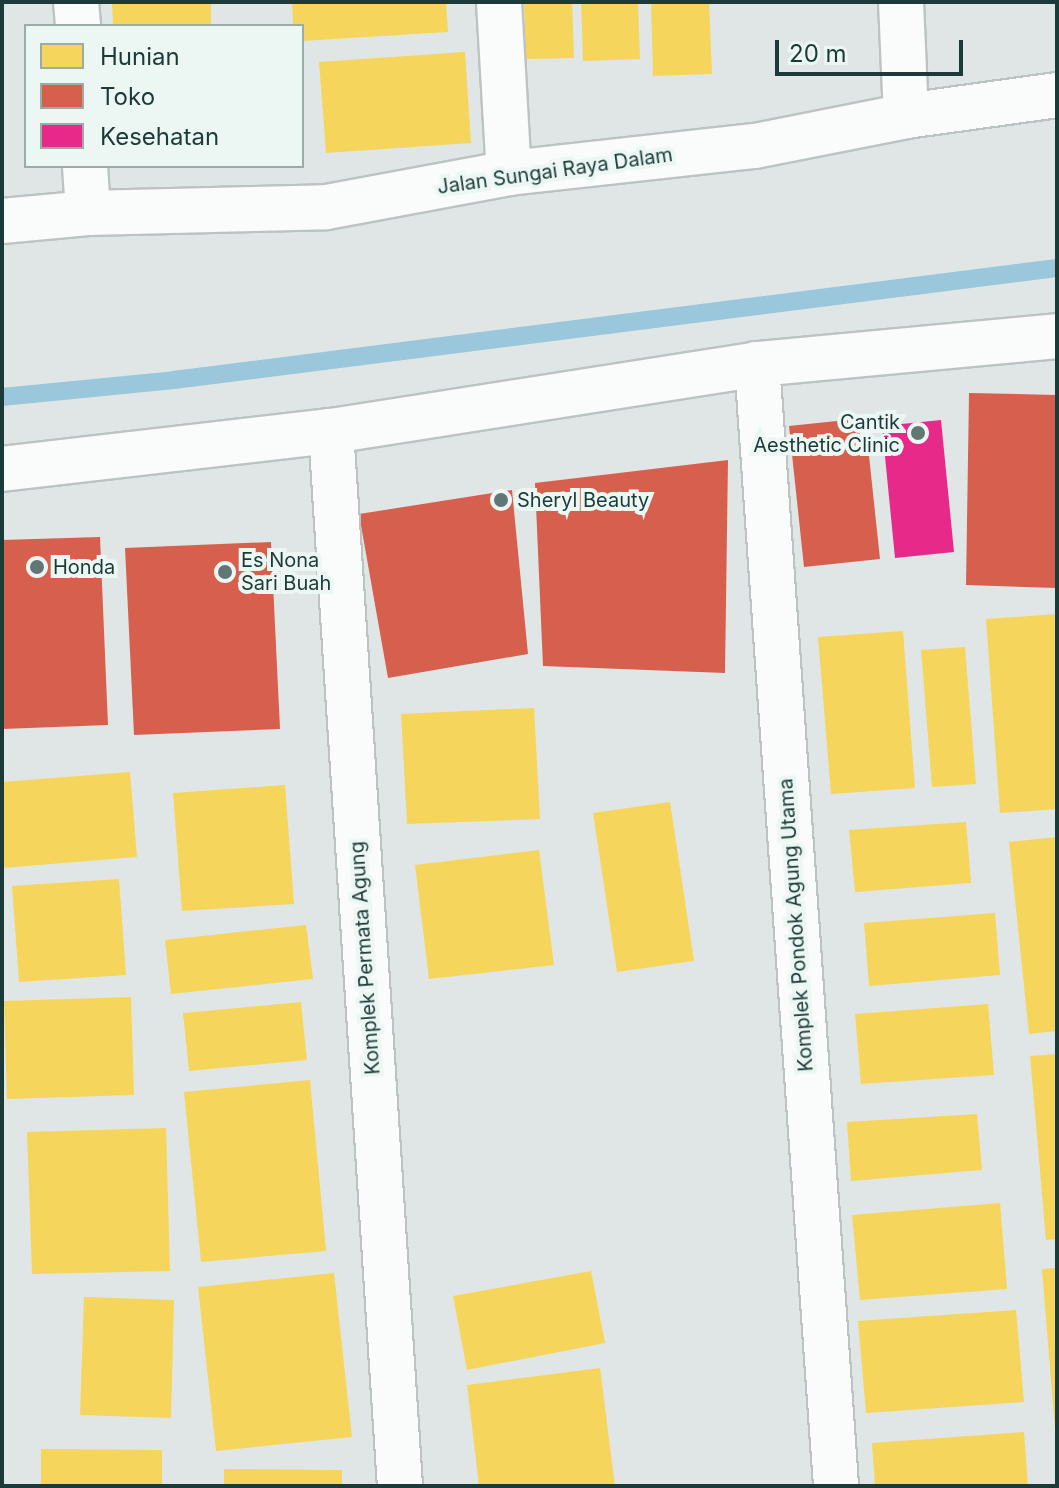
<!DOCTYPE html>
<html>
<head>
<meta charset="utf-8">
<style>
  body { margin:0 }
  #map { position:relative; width:1059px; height:1488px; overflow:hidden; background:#e0e6e5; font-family:Inter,sans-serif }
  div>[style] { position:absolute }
  .homes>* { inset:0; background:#f6d55c }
  .shops>* { inset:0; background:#d6604d }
  .health>* { inset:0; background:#e7298a }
  .stream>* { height:18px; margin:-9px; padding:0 9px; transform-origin:9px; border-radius:9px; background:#9ac7dc }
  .roads { filter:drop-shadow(2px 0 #bdc3c2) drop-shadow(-2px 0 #bdc3c2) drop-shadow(0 2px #bdc3c2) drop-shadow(0 -2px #bdc3c2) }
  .minor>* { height:44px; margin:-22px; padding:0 22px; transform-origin:22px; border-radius:22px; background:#fafbfb }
  .tertiary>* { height:44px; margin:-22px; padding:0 22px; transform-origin:22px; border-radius:22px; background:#fafbfb }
  .dots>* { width:22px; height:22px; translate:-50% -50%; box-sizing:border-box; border:4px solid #ecf7f3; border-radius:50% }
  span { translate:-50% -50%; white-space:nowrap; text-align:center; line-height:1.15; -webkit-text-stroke:8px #ecf7f3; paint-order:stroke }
  .street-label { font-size:20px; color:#1c3b38 }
  .poi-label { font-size:20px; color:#1c3b38 }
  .right { translate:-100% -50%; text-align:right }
  .left { translate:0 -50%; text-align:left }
  .frame { position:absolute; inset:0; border:4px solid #1c3b38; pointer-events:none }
  .legend { position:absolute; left:24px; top:24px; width:280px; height:144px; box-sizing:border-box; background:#ecf7f3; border:2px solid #99aca8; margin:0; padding:10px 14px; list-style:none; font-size:24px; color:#1c3b38 }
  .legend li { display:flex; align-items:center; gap:16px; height:40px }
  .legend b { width:40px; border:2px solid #99aca8 }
  .scale { position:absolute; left:775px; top:40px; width:188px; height:36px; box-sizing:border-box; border:4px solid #1c3b38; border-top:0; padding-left:10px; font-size:24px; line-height:28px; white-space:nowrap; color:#1c3b38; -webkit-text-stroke:6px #ecf7f3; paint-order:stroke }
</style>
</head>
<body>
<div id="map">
  <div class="homes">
    <div style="clip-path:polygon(112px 2px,211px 2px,211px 26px,113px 26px)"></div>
    <div style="clip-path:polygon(292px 2px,446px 2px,448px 32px,302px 41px,302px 26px,293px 26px)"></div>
    <div style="clip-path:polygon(524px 2px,572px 2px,574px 58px,526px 59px)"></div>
    <div style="clip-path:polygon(581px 2px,638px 2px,640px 59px,583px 61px)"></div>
    <div style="clip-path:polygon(651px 2px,709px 2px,712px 74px,653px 76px)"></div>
    <div style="clip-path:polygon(465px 52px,471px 143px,326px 153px,319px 62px)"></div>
    <div style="clip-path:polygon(1057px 614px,1057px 809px,1000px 813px,986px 619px)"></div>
    <div style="clip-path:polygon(903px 631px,915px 788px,831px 794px,818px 637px)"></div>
    <div style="clip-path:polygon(965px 647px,976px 784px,932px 787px,921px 650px)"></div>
    <div style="clip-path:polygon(534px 708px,540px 819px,407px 824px,401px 714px)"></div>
    <div style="clip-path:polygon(130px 772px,137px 857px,2px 868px,2px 782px)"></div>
    <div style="clip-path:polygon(285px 785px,294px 904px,182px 911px,173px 793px)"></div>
    <div style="clip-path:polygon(670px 802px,694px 961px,617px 972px,593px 813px)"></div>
    <div style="clip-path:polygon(966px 822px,971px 883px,855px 892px,849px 830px)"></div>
    <div style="clip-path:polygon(1057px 837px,1057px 1031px,1029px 1034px,1009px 842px)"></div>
    <div style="clip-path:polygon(539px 850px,554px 965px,429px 979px,415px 865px)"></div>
    <div style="clip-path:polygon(119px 879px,126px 975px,19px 982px,12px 886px)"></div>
    <div style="clip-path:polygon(995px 913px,1000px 975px,869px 986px,864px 923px)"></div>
    <div style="clip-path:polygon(306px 925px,313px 979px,171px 994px,165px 940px)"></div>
    <div style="clip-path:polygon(131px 997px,134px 1095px,7px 1099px,4px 1001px)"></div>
    <div style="clip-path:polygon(301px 1002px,307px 1060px,189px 1071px,183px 1013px)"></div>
    <div style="clip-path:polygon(988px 1004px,994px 1075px,861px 1084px,855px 1014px)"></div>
    <div style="clip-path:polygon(1057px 1054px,1057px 1239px,1046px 1240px,1030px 1056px)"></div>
    <div style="clip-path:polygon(310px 1080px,326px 1251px,201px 1262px,184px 1092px)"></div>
    <div style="clip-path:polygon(977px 1114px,982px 1170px,851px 1181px,847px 1122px)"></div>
    <div style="clip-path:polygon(166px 1128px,170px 1271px,32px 1274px,27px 1132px)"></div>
    <div style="clip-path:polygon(1000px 1203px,1007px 1289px,860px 1300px,852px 1215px)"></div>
    <div style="clip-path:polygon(1057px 1268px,1057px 1430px,1055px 1430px,1042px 1269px)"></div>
    <div style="clip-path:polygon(591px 1271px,605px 1343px,467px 1370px,453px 1296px)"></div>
    <div style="clip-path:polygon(334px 1273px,352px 1437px,216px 1451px,198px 1287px)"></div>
    <div style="clip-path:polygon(84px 1297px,174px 1300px,171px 1418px,80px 1415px)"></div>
    <div style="clip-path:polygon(1016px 1310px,1024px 1402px,866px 1413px,858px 1321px)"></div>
    <div style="clip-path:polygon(600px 1368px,615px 1486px,479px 1486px,467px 1385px)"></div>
    <div style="clip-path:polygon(1024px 1432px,1028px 1486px,875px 1486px,872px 1443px)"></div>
    <div style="clip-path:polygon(41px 1449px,162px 1450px,162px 1486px,41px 1486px)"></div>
    <div style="clip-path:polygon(224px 1469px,342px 1470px,342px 1486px,224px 1486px)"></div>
  </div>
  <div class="shops">
    <div style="clip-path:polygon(969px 393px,1057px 395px,1057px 588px,966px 585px)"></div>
    <div style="clip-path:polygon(865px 418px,880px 559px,804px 567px,789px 426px)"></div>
    <div style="clip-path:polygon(728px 460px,725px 673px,543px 666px,535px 483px)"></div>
    <div style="clip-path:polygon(512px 490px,528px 654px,388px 678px,359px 514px)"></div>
    <div style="clip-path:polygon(100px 537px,108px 725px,2px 729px,2px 540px)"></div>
    <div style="clip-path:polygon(271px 542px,280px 729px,134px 735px,125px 548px)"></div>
  </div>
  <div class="health">
    <div style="clip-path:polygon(941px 420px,954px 552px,895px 558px,882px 426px)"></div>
  </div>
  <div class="stream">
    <div style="left:2px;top:397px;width:173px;rotate:-5.6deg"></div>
    <div style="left:174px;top:380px;width:890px;rotate:-7.23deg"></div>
  </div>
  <div class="roads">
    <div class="minor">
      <div style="left:76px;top:2px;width:24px;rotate:85deg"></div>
      <div style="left:499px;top:2px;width:171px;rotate:86.7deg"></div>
      <div style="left:901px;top:2px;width:114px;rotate:87.5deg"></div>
      <div style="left:85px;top:166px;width:47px;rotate:86.3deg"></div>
      <div style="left:757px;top:364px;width:1125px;rotate:85.97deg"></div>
      <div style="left:331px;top:431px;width:1057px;rotate:86.26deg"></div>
    </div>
    <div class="tertiary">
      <div style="left:2px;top:221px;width:86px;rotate:-5.3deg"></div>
      <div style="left:88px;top:213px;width:238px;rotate:-1.4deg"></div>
      <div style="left:326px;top:207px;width:186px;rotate:-10.5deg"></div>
      <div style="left:509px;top:173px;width:247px;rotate:-6.3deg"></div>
      <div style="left:755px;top:146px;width:154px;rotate:-11.2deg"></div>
      <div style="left:906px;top:116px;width:152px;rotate:-7.9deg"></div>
      <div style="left:2px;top:469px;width:331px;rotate:-6.6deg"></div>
      <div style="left:331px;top:431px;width:431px;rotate:-8.9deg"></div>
      <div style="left:757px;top:364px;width:301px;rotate:-5.3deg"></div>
    </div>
  </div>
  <div class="dots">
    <div style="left:918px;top:433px;background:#617775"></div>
    <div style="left:501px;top:500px;background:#617775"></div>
    <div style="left:37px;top:567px;background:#617775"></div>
    <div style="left:225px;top:572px;background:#617775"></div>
  </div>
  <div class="street-label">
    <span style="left:555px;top:171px;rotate:-8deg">Jalan Sungai Raya Dalam</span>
    <span style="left:796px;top:925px;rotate:-94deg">Komplek Pondok Agung Utama</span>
    <span style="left:365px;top:958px;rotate:-94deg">Komplek Permata Agung</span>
  </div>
  <div class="poi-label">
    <span class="right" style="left:900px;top:434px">Cantik<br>Aesthetic Clinic</span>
    <span class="left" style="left:517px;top:500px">Sheryl Beauty</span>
    <span class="left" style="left:241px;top:572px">Es Nona<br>Sari Buah</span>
    <span class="left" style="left:53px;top:567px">Honda</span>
  </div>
  <div class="frame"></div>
  <ul class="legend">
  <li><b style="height:22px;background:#f6d55c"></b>Hunian</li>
  <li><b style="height:22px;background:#d6604d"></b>Toko</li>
  <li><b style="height:22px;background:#e7298a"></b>Kesehatan</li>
  </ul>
  <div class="scale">20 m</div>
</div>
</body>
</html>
